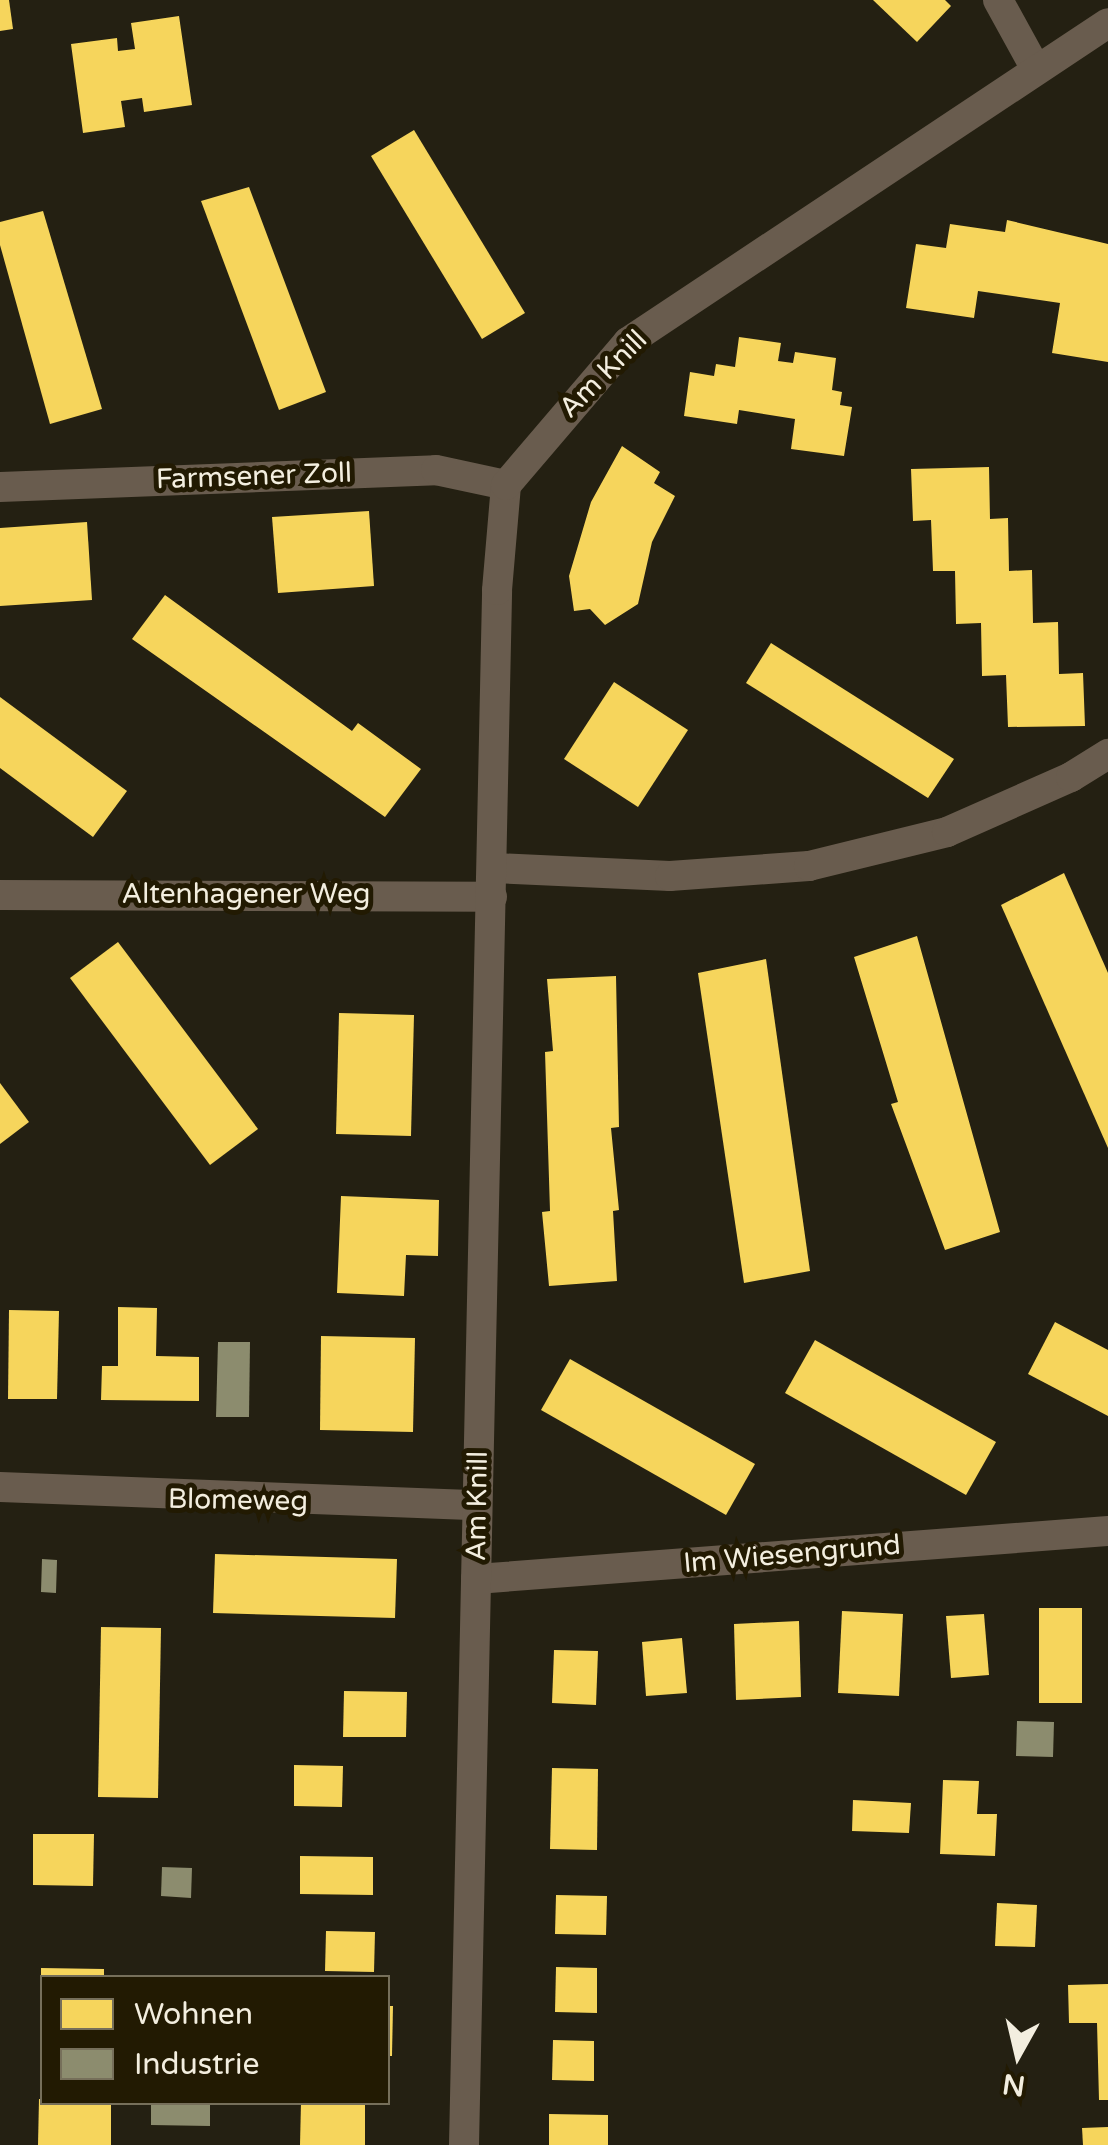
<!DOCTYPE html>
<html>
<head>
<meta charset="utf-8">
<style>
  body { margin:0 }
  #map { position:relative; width:1108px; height:2145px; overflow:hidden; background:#242012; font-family:"Varela Round",sans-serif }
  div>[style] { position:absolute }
  .homes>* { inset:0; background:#f6d55c }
  .industry>* { inset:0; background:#8c8c6e }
  .street>* { height:30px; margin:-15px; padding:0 15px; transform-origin:15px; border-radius:15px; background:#695c4e }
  span { translate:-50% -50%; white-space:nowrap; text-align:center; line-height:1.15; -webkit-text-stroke:10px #221a02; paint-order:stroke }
  .street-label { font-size:28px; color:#f3eedf }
  .legend { position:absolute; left:40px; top:1975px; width:350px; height:130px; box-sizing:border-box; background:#221a02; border:2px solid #766f5a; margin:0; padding:12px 18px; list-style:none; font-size:30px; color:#f3eedf }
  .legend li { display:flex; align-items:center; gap:20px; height:50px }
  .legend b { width:50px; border:2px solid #766f5a }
  .north { position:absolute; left:968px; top:2005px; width:100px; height:100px; -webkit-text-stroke:8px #221a02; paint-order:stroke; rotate:188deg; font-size:28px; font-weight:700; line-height:40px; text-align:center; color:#f3eedf }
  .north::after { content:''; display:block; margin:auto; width:35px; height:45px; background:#f3eedf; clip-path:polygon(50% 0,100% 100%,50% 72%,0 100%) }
</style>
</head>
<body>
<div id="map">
  <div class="homes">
    <div style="clip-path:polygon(0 0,9px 0,13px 29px,0 31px)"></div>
    <div style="clip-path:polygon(873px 0,945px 0,951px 6px,917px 42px)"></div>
    <div style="clip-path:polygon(179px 16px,192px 105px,144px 112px,142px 98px,121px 101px,125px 127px,83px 133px,71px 44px,117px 38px,118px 51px,135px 49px,131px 23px)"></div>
    <div style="clip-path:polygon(414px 130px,525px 313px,482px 339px,371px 156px)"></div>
    <div style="clip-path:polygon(249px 187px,326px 392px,279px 410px,201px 201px)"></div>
    <div style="clip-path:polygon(43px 211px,102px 409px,50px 424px,0 245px,0 222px)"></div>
    <div style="clip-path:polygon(1007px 220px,1108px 244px,1108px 362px,1052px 353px,1060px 303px,978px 291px,974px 318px,906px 308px,916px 244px,946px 248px,950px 224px,1005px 232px)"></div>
    <div style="clip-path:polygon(739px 337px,781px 343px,778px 361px,793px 363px,795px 352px,836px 358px,832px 390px,842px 392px,840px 405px,852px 407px,844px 456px,791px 449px,795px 419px,739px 410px,737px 424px,684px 416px,690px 372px,714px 376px,716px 364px,735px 367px)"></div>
    <div style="clip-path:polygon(622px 446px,660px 472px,654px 483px,675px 496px,652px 542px,638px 604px,605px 625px,590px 609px,574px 611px,569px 576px,591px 502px)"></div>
    <div style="clip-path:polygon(989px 467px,990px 519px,1008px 518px,1009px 571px,1032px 570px,1033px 623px,1058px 622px,1059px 674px,1083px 673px,1085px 726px,1008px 727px,1006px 675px,982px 676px,981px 623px,956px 624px,955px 571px,933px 571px,931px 520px,913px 521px,911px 469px)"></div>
    <div style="clip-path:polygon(369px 511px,374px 586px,278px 593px,272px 517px)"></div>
    <div style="clip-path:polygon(87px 522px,92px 600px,0 606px,0 528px)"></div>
    <div style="clip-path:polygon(165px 595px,352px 731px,358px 723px,421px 769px,385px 817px,132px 639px)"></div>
    <div style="clip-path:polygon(771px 643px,954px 759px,928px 798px,746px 683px)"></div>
    <div style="clip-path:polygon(614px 682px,688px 730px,638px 807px,564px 759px)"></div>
    <div style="clip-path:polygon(0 697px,127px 791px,93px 837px,0 768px)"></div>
    <div style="clip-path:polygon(1064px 873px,1108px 973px,1108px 1148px,1001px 905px)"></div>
    <div style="clip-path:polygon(917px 936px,1000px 1232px,945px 1250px,891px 1104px,898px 1102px,854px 957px)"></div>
    <div style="clip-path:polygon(118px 942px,258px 1129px,210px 1165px,70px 978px)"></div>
    <div style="clip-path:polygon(766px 959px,810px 1271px,744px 1283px,698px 973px)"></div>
    <div style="clip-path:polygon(616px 976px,619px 1127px,611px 1128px,619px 1210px,613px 1211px,617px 1281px,549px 1286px,542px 1212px,550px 1211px,545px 1052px,553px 1051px,547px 979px)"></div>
    <div style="clip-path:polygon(339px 1013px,414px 1015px,411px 1136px,336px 1134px)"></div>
    <div style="clip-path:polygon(0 1083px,29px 1122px,0 1144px)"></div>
    <div style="clip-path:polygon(341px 1196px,439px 1200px,438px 1256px,406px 1255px,404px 1296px,337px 1293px)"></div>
    <div style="clip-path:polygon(118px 1307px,157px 1308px,156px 1356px,199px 1357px,199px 1401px,101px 1400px,102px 1366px,118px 1366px)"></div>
    <div style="clip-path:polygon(9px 1310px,59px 1311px,57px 1399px,8px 1399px)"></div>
    <div style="clip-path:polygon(1055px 1322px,1108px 1350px,1108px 1416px,1028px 1374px)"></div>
    <div style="clip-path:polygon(321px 1336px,415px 1338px,413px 1432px,320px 1430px)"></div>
    <div style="clip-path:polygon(815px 1340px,996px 1442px,966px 1495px,785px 1393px)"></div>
    <div style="clip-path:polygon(570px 1359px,755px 1464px,726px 1515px,541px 1410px)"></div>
    <div style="clip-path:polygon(215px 1554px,397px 1559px,395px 1618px,213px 1613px)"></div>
    <div style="clip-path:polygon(1039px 1608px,1082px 1608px,1082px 1703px,1039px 1703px)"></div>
    <div style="clip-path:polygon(842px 1611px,903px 1614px,899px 1696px,838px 1693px)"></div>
    <div style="clip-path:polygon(984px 1614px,989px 1675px,951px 1678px,946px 1616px)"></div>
    <div style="clip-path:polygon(799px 1621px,801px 1697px,736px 1700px,734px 1624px)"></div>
    <div style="clip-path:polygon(101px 1627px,161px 1628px,158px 1798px,98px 1797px)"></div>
    <div style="clip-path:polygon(682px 1638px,687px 1693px,646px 1696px,642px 1642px)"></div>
    <div style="clip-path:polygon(554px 1650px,598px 1651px,596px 1705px,552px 1703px)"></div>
    <div style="clip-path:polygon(344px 1691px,407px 1692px,406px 1737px,343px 1737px)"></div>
    <div style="clip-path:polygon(294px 1765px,343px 1766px,342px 1807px,294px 1806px)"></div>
    <div style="clip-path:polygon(552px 1768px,598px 1769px,597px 1850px,550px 1849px)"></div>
    <div style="clip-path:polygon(943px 1780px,979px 1781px,977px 1814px,997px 1814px,995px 1856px,940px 1854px)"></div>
    <div style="clip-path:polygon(853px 1800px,911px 1803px,909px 1833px,852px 1831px)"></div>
    <div style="clip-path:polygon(33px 1834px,94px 1834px,93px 1886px,33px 1885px)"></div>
    <div style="clip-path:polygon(300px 1856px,373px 1857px,373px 1895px,300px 1894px)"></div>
    <div style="clip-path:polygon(556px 1895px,607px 1896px,606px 1935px,555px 1934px)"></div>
    <div style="clip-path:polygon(997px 1903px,1037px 1905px,1035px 1947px,995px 1946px)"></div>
    <div style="clip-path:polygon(326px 1931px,375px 1932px,374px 1972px,325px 1971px)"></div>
    <div style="clip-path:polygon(556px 1967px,597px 1968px,597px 2013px,555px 2012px)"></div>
    <div style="clip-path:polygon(41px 1968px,104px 1969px,104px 1978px,41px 1978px)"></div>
    <div style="clip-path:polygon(1108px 1984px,1108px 2100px,1099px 2100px,1097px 2023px,1069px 2023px,1068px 1985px)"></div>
    <div style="clip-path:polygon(388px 2006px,393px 2006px,392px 2056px,388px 2056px)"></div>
    <div style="clip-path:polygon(553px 2040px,594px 2041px,594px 2081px,552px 2080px)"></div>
    <div style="clip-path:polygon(39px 2099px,111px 2102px,111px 2145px,38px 2145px)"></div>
    <div style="clip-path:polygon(301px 2102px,365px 2102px,365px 2145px,300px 2145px)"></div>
    <div style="clip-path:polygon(549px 2114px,608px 2115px,608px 2145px,549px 2145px)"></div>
    <div style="clip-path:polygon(1108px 2127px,1108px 2145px,1083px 2145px,1082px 2128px)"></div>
  </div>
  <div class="industry">
    <div style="clip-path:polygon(218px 1342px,250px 1342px,249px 1417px,216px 1417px)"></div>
    <div style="clip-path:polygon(42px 1559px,57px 1560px,56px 1593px,41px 1592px)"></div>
    <div style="clip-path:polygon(1017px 1721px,1054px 1722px,1053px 1757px,1016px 1756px)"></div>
    <div style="clip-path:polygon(162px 1867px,192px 1868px,191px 1898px,161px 1896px)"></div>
    <div style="clip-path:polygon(151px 2102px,210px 2102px,210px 2126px,151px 2125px)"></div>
  </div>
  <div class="street">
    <div style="left:998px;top:0;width:79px;rotate:61.2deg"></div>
    <div style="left:0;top:487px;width:436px;rotate:-2.2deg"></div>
    <div style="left:436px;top:470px;width:72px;rotate:12.1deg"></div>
    <div style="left:494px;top:868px;width:176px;rotate:2.6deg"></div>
    <div style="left:670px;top:876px;width:139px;rotate:-4.1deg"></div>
    <div style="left:809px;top:866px;width:142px;rotate:-13.8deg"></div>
    <div style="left:947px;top:832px;width:136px;rotate:-23.9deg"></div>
    <div style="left:1071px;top:777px;width:44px;rotate:-31.9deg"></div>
    <div style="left:0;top:895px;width:492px;rotate:0.2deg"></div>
    <div style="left:0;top:1487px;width:477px;rotate:2.2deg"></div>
    <div style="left:476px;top:1579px;width:634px;rotate:-4.34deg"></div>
    <div style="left:464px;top:2145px;width:1555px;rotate:-88.78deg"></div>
    <div style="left:497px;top:590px;width:105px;rotate:-85.1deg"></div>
    <div style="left:506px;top:485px;width:188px;rotate:-49.5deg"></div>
    <div style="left:628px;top:342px;width:576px;rotate:-33.61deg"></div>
  </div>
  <div class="street-label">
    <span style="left:603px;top:374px;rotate:-45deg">Am Knill</span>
    <span style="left:254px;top:476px;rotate:-2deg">Farmsener Zoll</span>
    <span style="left:246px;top:894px">Altenhagener Weg</span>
    <span style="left:238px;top:1500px;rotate:1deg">Blomeweg</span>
    <span style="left:477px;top:1506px;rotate:-89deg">Am Knill</span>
    <span style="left:792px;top:1554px;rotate:-5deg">Im Wiesengrund</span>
  </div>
  <ul class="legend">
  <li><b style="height:28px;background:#f6d55c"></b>Wohnen</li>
  <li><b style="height:28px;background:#8c8c6e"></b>Industrie</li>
  </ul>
  <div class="north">N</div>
</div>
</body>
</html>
